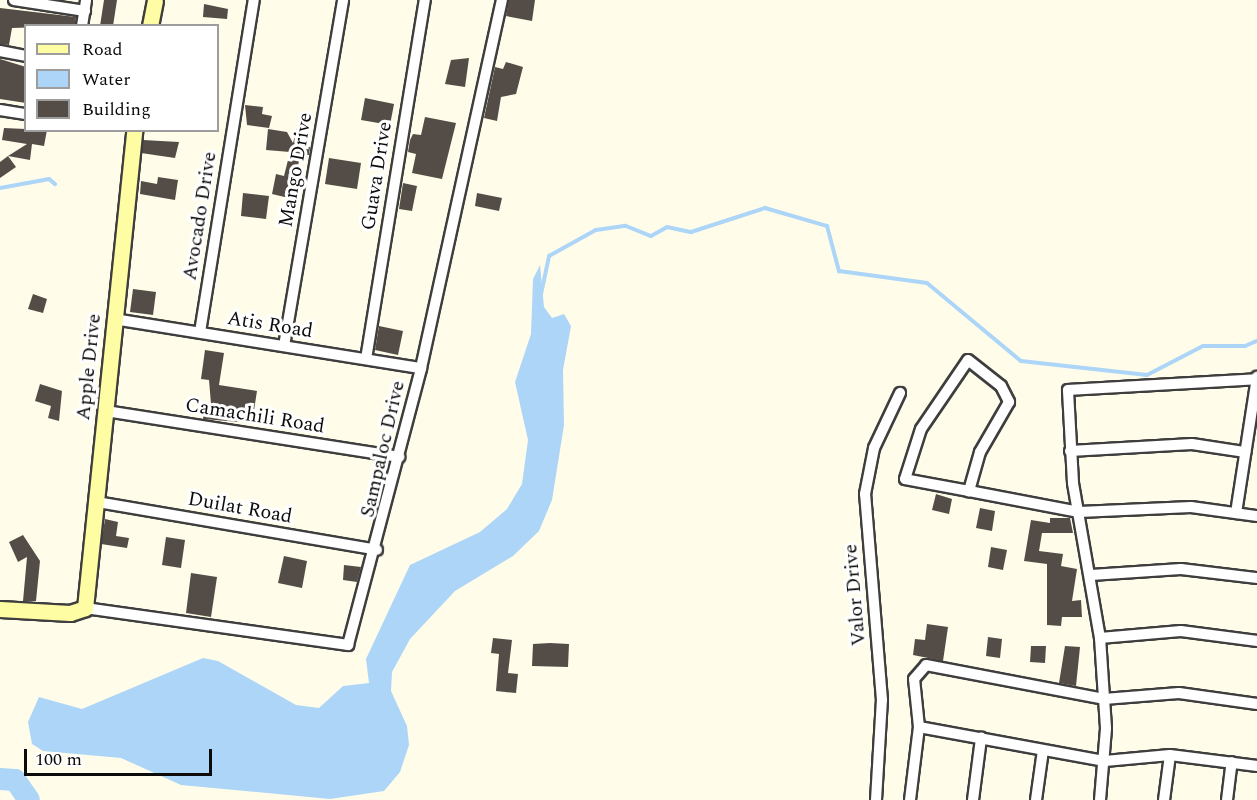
<!DOCTYPE html>
<html>
<head>
<meta charset="utf-8">
<style>
  body { margin:0 }
  #map { position:relative; width:1257px; height:800px; overflow:hidden; background:#fffde9; font-family:Spectral,serif }
  div>[style] { position:absolute }
  .water>* { inset:0; background:#acd5f8 }
  .stream>* { height:4px; margin:-2px; padding:0 2px; transform-origin:2px; border-radius:2px; background:#acd5f8 }
  .river>* { height:22px; margin:-11px; padding:0 11px; transform-origin:11px; border-radius:11px; background:#acd5f8 }
  .building>* { inset:0; background:#544d47 }
  .roads { filter:drop-shadow(2px 0 #3e3e3e) drop-shadow(-2px 0 #3e3e3e) drop-shadow(0 2px #3e3e3e) drop-shadow(0 -2px #3e3e3e) }
  .street>* { height:10px; margin:-5px; padding:0 5px; transform-origin:5px; border-radius:5px; background:#fff }
  .secondary>* { height:15px; margin:-7.5px; padding:0 7.5px; transform-origin:7.5px; border-radius:7.5px; background:#fffda4 }
  span { translate:-50% -50%; white-space:nowrap; text-align:center; line-height:1.15; -webkit-text-stroke:6px #fff; paint-order:stroke }
  .street-label { font-size:20px; color:#0b0b0b }
  .legend { position:absolute; left:24px; top:24px; width:195px; height:108px; box-sizing:border-box; background:#fff; border:2px solid #9d9d9d; margin:0; padding:8px 10px; list-style:none; font-size:18px; color:#0b0b0b }
  .legend li { display:flex; align-items:center; gap:12px; height:30px }
  .legend b { width:30px; border:2px solid #9d9d9d }
  .scale { position:absolute; left:24px; top:749px; width:188px; height:27px; box-sizing:border-box; border:3px solid #0b0b0b; border-top:0; padding-left:8px; font-size:18px; line-height:21px; white-space:nowrap; color:#0b0b0b; -webkit-text-stroke:4px #fff; paint-order:stroke }
</style>
</head>
<body>
<div id="map">
  <div class="water">
    <div style="clip-path:polygon(540px 265px,544px 307px,552px 318px,564px 314px,571px 326px,563px 370px,564px 425px,552px 500px,539px 531px,513px 556px,455px 591px,410px 639px,392px 672px,391px 691px,407px 726px,409px 745px,400px 772px,384px 791px,330px 799px,181px 785px,121px 758px,43px 751px,32px 744px,28px 722px,39px 697px,82px 709px,203px 658px,218px 661px,296px 705px,319px 708px,343px 686px,369px 683px,366px 659px,410px 565px,480px 532px,507px 509px,522px 484px,528px 440px,515px 382px,531px 334px,533px 279px)"></div>
  </div>
  <div class="stream">
    <div style="left:0;top:188px;width:50px;rotate:-10.4deg"></div>
    <div style="left:49px;top:179px;width:8px;rotate:40deg"></div>
    <div style="left:541px;top:294px;width:39px;rotate:-78deg"></div>
    <div style="left:549px;top:256px;width:54px;rotate:-29deg"></div>
    <div style="left:596px;top:230px;width:30px;rotate:-8deg"></div>
    <div style="left:626px;top:226px;width:27px;rotate:22deg"></div>
    <div style="left:651px;top:236px;width:18px;rotate:-29deg"></div>
    <div style="left:667px;top:227px;width:25px;rotate:12deg"></div>
    <div style="left:691px;top:232px;width:78px;rotate:-18deg"></div>
    <div style="left:765px;top:208px;width:65px;rotate:16.2deg"></div>
    <div style="left:827px;top:226px;width:47px;rotate:75.1deg"></div>
    <div style="left:839px;top:271px;width:89px;rotate:7.8deg"></div>
    <div style="left:927px;top:283px;width:122px;rotate:39.7deg"></div>
    <div style="left:1021px;top:361px;width:127px;rotate:6.3deg"></div>
    <div style="left:1147px;top:375px;width:63px;rotate:-27.4deg"></div>
    <div style="left:1203px;top:346px;width:42px"></div>
    <div style="left:1245px;top:346px;width:13px;rotate:-23deg"></div>
  </div>
  <div class="river">
    <div style="left:0;top:779px;width:15px;rotate:4deg"></div>
    <div style="left:15px;top:780px;width:24px;rotate:55deg"></div>
  </div>
  <div class="building">
    <div style="clip-path:polygon(104px 0,117px 0,113px 26px,100px 26px)"></div>
    <div style="clip-path:polygon(509px 0,535px 0,532px 21px,506px 16px)"></div>
    <div style="clip-path:polygon(204px 4px,228px 9px,227px 19px,203px 17px)"></div>
    <div style="clip-path:polygon(0 8px,76px 17px,75px 26px,12px 28px,9px 45px,0 44px)"></div>
    <div style="clip-path:polygon(469px 58px,465px 87px,445px 84px,451px 60px)"></div>
    <div style="clip-path:polygon(0 59px,26px 67px,26px 103px,0 99px)"></div>
    <div style="clip-path:polygon(506px 62px,523px 67px,516px 94px,501px 97px,497px 121px,484px 118px,495px 67px,503px 69px)"></div>
    <div style="clip-path:polygon(365px 98px,394px 104px,390px 125px,361px 120px)"></div>
    <div style="clip-path:polygon(245px 105px,263px 107px,262px 114px,272px 116px,269px 128px,247px 125px)"></div>
    <div style="clip-path:polygon(425px 117px,456px 123px,442px 179px,412px 173px,416px 154px,408px 152px,410px 140px,413px 134px,421px 135px)"></div>
    <div style="clip-path:polygon(4px 128px,47px 130px,44px 146px,32px 144px,30px 160px,8px 156px,27px 144px,2px 140px)"></div>
    <div style="clip-path:polygon(297px 128px,301px 129px,300px 145px,310px 147px,309px 155px,300px 154px,293px 199px,272px 194px,276px 174px,284px 176px,290px 152px,266px 150px,268px 129px,287px 132px,293px 143px)"></div>
    <div style="clip-path:polygon(143px 140px,179px 142px,175px 158px,141px 153px)"></div>
    <div style="clip-path:polygon(8px 156px,16px 167px,0 178px,0 162px)"></div>
    <div style="clip-path:polygon(329px 158px,361px 163px,357px 189px,325px 184px)"></div>
    <div style="clip-path:polygon(158px 177px,178px 180px,175px 200px,140px 194px,141px 181px,157px 184px)"></div>
    <div style="clip-path:polygon(403px 183px,417px 186px,412px 211px,399px 209px)"></div>
    <div style="clip-path:polygon(243px 193px,269px 196px,266px 219px,241px 216px)"></div>
    <div style="clip-path:polygon(477px 193px,502px 198px,499px 211px,475px 206px)"></div>
    <div style="clip-path:polygon(133px 289px,156px 292px,153px 315px,130px 312px)"></div>
    <div style="clip-path:polygon(33px 294px,47px 299px,43px 313px,28px 309px)"></div>
    <div style="clip-path:polygon(379px 326px,403px 331px,398px 355px,375px 350px)"></div>
    <div style="clip-path:polygon(205px 350px,224px 353px,219px 385px,257px 391px,252px 423px,203px 419px,205px 404px,211px 404px,209px 380px,201px 379px)"></div>
    <div style="clip-path:polygon(40px 384px,62px 391px,59px 421px,48px 418px,51px 406px,35px 401px)"></div>
    <div style="clip-path:polygon(936px 494px,952px 499px,949px 514px,932px 510px)"></div>
    <div style="clip-path:polygon(980px 508px,995px 511px,992px 531px,976px 528px)"></div>
    <div style="clip-path:polygon(1050px 518px,1070px 518px,1073px 533px,1042px 533px,1039px 551px,1063px 554px,1061px 566px,1077px 569px,1072px 601px,1081px 600px,1082px 617px,1062px 617px,1061px 626px,1047px 625px,1047px 564px,1024px 561px,1031px 520px,1050px 523px)"></div>
    <div style="clip-path:polygon(105px 519px,118px 522px,116px 536px,129px 538px,127px 548px,101px 544px)"></div>
    <div style="clip-path:polygon(23px 535px,40px 561px,36px 601px,23px 601px,27px 557px,18px 562px,9px 542px)"></div>
    <div style="clip-path:polygon(166px 537px,185px 540px,181px 568px,162px 565px)"></div>
    <div style="clip-path:polygon(991px 547px,1007px 550px,1003px 570px,988px 567px)"></div>
    <div style="clip-path:polygon(284px 556px,307px 561px,302px 588px,278px 583px)"></div>
    <div style="clip-path:polygon(344px 565px,361px 567px,357px 582px,343px 580px)"></div>
    <div style="clip-path:polygon(191px 573px,217px 577px,211px 617px,186px 613px)"></div>
    <div style="clip-path:polygon(927px 624px,948px 627px,943px 661px,913px 655px,915px 639px,925px 640px)"></div>
    <div style="clip-path:polygon(988px 637px,1002px 639px,1000px 658px,986px 656px)"></div>
    <div style="clip-path:polygon(493px 638px,512px 640px,508px 673px,518px 674px,516px 693px,496px 691px,499px 654px,491px 653px)"></div>
    <div style="clip-path:polygon(550px 643px,569px 644px,568px 667px,532px 666px,533px 644px)"></div>
    <div style="clip-path:polygon(1031px 646px,1046px 646px,1045px 663px,1030px 662px)"></div>
    <div style="clip-path:polygon(1065px 646px,1080px 647px,1076px 686px,1059px 683px)"></div>
  </div>
  <div class="roads">
    <div class="street">
      <div style="left:14px;top:0;width:72px;rotate:8.8deg"></div>
      <div style="left:82px;top:26px;width:26px;rotate:-81deg"></div>
      <div style="left:0;top:51px;width:26px;rotate:11deg"></div>
      <div style="left:0;top:110px;width:26px;rotate:9deg"></div>
      <div style="left:114px;top:319px;width:311px;rotate:9.1deg"></div>
      <div style="left:200px;top:332px;width:336px;rotate:-80.8deg"></div>
      <div style="left:284px;top:346px;width:351px;rotate:-80.3deg"></div>
      <div style="left:366px;top:359px;width:364px;rotate:-80.7deg"></div>
      <div style="left:106px;top:411px;width:297px;rotate:8.9deg"></div>
      <div style="left:1070px;top:451px;width:122px;rotate:-3.3deg"></div>
      <div style="left:1192px;top:444px;width:54px;rotate:8.6deg"></div>
      <div style="left:969px;top:491px;width:65px;rotate:-169.4deg"></div>
      <div style="left:905px;top:479px;width:52px;rotate:-72.3deg"></div>
      <div style="left:921px;top:429px;width:83px;rotate:-55.7deg"></div>
      <div style="left:968px;top:360px;width:42px;rotate:38.2deg"></div>
      <div style="left:1001px;top:386px;width:18px;rotate:63deg"></div>
      <div style="left:1009px;top:402px;width:58px;rotate:120.1deg"></div>
      <div style="left:980px;top:452px;width:41px;rotate:105.8deg"></div>
      <div style="left:969px;top:491px;width:112px;rotate:10.8deg"></div>
      <div style="left:1079px;top:512px;width:112px;rotate:-2.6deg"></div>
      <div style="left:1191px;top:507px;width:67px;rotate:7.8deg"></div>
      <div style="left:97px;top:502px;width:284px;rotate:9.7deg"></div>
      <div style="left:1236px;top:513px;width:138px;rotate:-81.2deg"></div>
      <div style="left:1091px;top:575px;width:90px;rotate:-3.8deg"></div>
      <div style="left:1181px;top:569px;width:77px;rotate:6.8deg"></div>
      <div style="left:85px;top:608px;width:266px;rotate:8deg"></div>
      <div style="left:348px;top:645px;width:286px;rotate:-75.2deg"></div>
      <div style="left:421px;top:368px;width:377px;rotate:-77.6deg"></div>
      <div style="left:1100px;top:638px;width:81px;rotate:-4.9deg"></div>
      <div style="left:1181px;top:631px;width:77px;rotate:7.5deg"></div>
      <div style="left:919px;top:727px;width:48px;rotate:-95.9deg"></div>
      <div style="left:914px;top:679px;width:18px;rotate:-49deg"></div>
      <div style="left:926px;top:665px;width:181px;rotate:10.8deg"></div>
      <div style="left:1104px;top:699px;width:75px;rotate:-4.6deg"></div>
      <div style="left:1179px;top:693px;width:79px;rotate:8deg"></div>
      <div style="left:876px;top:800px;width:100px;rotate:-86.6deg"></div>
      <div style="left:882px;top:700px;width:207px;rotate:-94.7deg"></div>
      <div style="left:865px;top:494px;width:47px;rotate:-78.9deg"></div>
      <div style="left:874px;top:448px;width:61px;rotate:-64.7deg"></div>
      <div style="left:910px;top:800px;width:74px;rotate:-83deg"></div>
      <div style="left:919px;top:727px;width:189px;rotate:10.4deg"></div>
      <div style="left:1105px;top:761px;width:65px;rotate:-5.3deg"></div>
      <div style="left:1170px;top:755px;width:88px;rotate:7.2deg"></div>
      <div style="left:973px;top:800px;width:63px;rotate:-82.6deg"></div>
      <div style="left:1036px;top:800px;width:50px;rotate:-82deg"></div>
      <div style="left:1100px;top:800px;width:72px;rotate:-85.2deg"></div>
      <div style="left:1106px;top:728px;width:90px;rotate:-93.8deg"></div>
      <div style="left:1100px;top:638px;width:157px;rotate:-99.9deg"></div>
      <div style="left:1073px;top:483px;width:93px;rotate:-93.1deg"></div>
      <div style="left:1068px;top:390px;width:188px;rotate:-3.3deg"></div>
      <div style="left:1164px;top:800px;width:45px;rotate:-82.4deg"></div>
      <div style="left:1227px;top:800px;width:38px;rotate:-83deg"></div>
    </div>
    <div class="secondary">
      <div style="left:150px;top:26px;width:26px;rotate:-79deg"></div>
      <div style="left:0;top:609px;width:70px;rotate:3.3deg"></div>
      <div style="left:70px;top:613px;width:16px;rotate:-18deg"></div>
      <div style="left:85px;top:608px;width:481px;rotate:-84.1deg"></div>
    </div>
  </div>
  <div class="street-label">
    <span style="left:296px;top:170px;rotate:-80deg">Mango Drive</span>
    <span style="left:377px;top:176px;rotate:-81deg">Guava Drive</span>
    <span style="left:200px;top:216px;rotate:-81deg">Avocado Drive</span>
    <span style="left:270px;top:325px;rotate:9deg">Atis Road</span>
    <span style="left:89px;top:367px;rotate:-84deg">Apple Drive</span>
    <span style="left:255px;top:416px;rotate:9deg">Camachili Road</span>
    <span style="left:383px;top:449px;rotate:-77deg">Sampaloc Drive</span>
    <span style="left:240px;top:508px;rotate:10deg">Duilat Road</span>
    <span style="left:855px;top:595px;rotate:-95deg">Valor Drive</span>
  </div>
  <ul class="legend">
  <li><b style="height:8px;background:#fffda4"></b>Road</li>
  <li><b style="height:16px;background:#acd5f8"></b>Water</li>
  <li><b style="height:16px;background:#544d47"></b>Building</li>
  </ul>
  <div class="scale">100 m</div>
</div>
</body>
</html>
